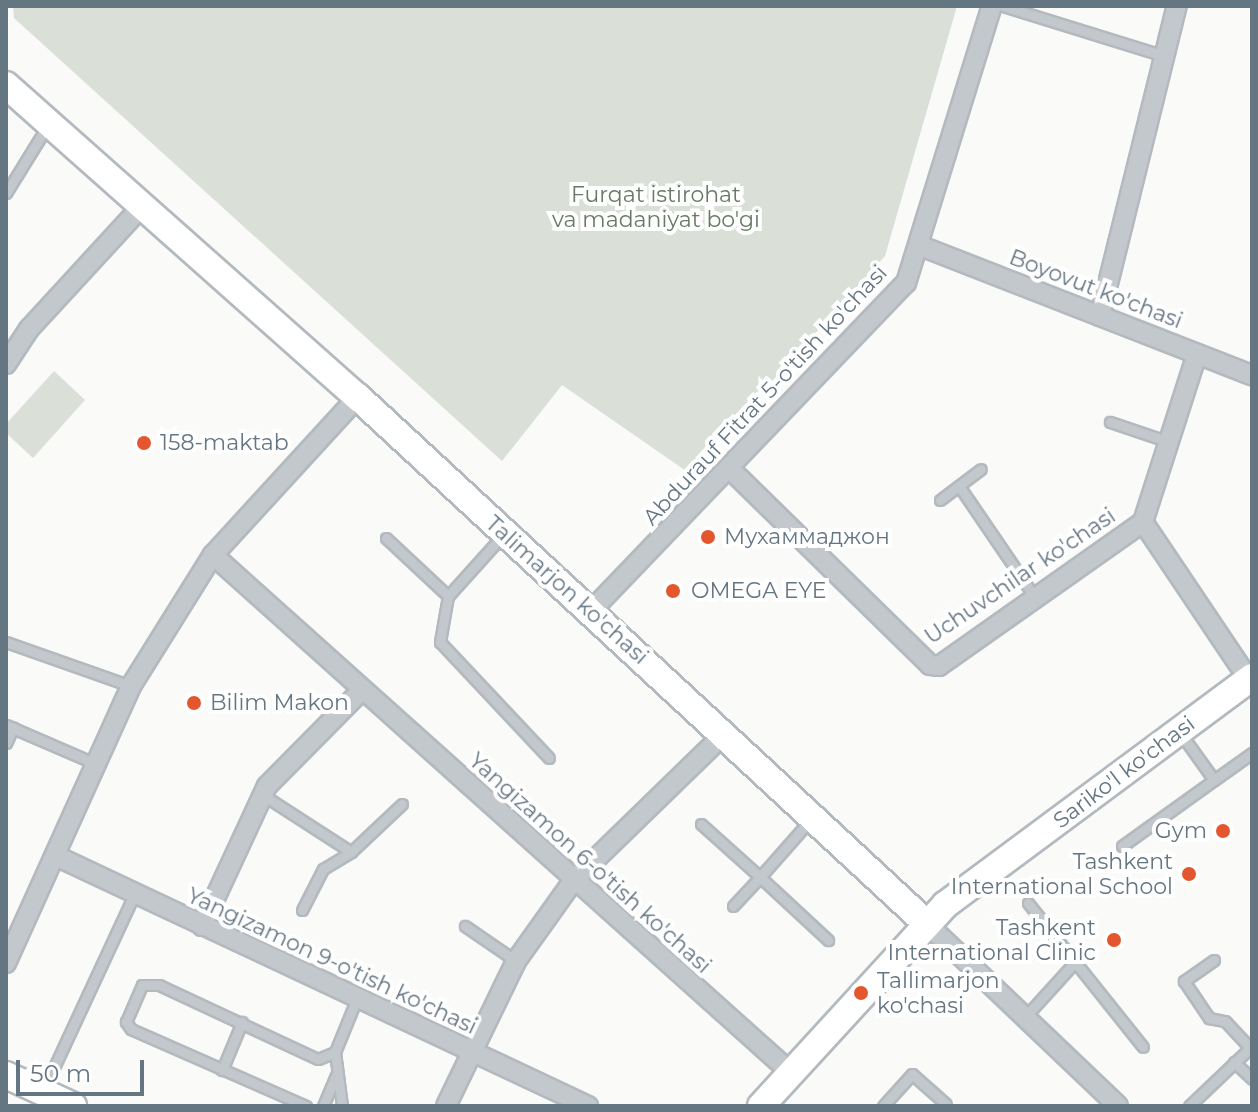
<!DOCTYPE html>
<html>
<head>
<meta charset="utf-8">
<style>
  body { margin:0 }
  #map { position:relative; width:1258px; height:1112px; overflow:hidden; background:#fafaf8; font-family:Montserrat,sans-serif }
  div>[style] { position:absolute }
  .green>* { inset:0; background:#dadfd7 }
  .roads { filter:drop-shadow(2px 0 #b3babf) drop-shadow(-2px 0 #b3babf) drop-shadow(0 2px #b3babf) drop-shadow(0 -2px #b3babf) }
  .lane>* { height:9px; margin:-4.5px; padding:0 4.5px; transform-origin:4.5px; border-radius:4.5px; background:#c3c8cc }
  .street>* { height:18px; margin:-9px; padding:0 9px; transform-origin:9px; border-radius:9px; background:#c3c8cc }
  .secondary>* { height:26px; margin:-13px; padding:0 13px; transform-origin:13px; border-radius:13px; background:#fff }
  .dots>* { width:22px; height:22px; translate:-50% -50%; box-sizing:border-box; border:4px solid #fff; border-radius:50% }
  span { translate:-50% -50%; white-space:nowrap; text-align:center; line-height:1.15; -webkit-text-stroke:8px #fff; paint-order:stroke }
  .park-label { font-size:22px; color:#687a64 }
  .street-label { font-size:22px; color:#657683 }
  .poi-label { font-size:22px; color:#657683 }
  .left { translate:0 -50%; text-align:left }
  .right { translate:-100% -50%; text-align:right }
  .frame { position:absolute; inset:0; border:8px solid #657683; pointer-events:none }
  .scale { position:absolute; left:16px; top:1060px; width:128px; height:36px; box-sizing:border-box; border:4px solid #657683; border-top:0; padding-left:10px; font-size:24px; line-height:28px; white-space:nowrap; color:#657683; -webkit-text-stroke:6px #fff; paint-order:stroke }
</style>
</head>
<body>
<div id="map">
  <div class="green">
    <div style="clip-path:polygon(13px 6px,957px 6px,885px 256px,689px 473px,562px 385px,502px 461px,14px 18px)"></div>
    <div style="clip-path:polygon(54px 371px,85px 400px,33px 458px,6px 433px,6px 424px)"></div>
  </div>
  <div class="roads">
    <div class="lane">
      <div style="left:1003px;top:6px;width:165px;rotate:17.2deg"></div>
      <div style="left:6px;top:193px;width:80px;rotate:-58.3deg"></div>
      <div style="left:1110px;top:422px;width:62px;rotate:18.7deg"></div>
      <div style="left:959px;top:486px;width:137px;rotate:55.7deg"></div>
      <div style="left:940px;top:500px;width:51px;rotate:-37.1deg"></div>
      <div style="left:503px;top:535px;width:82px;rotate:132deg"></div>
      <div style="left:448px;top:596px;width:47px;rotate:99.9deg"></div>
      <div style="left:440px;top:642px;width:159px;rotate:46.8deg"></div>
      <div style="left:386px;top:538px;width:85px;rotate:43.1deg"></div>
      <div style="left:6px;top:642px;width:133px;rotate:19.4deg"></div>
      <div style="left:6px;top:725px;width:98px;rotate:23.4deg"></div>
      <div style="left:6px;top:743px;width:17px;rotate:-65deg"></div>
      <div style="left:1214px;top:780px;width:47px;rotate:-35.4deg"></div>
      <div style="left:263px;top:795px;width:105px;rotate:32.9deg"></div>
      <div style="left:351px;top:852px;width:70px;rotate:-43.3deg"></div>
      <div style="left:701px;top:824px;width:79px;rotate:41.9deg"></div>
      <div style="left:760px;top:877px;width:79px;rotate:-48.6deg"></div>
      <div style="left:1122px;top:846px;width:113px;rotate:-35.7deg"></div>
      <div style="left:1214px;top:780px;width:57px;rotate:-125.7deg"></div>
      <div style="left:1028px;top:903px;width:184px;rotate:51.4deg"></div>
      <div style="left:733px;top:906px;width:40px;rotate:-47deg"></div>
      <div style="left:760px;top:877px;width:93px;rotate:42.8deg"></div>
      <div style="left:302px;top:910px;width:46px;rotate:-62.9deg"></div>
      <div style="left:323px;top:869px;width:33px;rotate:-31deg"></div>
      <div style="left:465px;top:926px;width:62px;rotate:34.5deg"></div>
      <div style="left:1214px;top:960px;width:37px;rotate:145deg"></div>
      <div style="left:1184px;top:981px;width:45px;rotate:56deg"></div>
      <div style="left:1209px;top:1018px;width:16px;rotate:11deg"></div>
      <div style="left:1225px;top:1021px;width:37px;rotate:47deg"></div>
      <div style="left:1025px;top:1017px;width:74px;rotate:-47.7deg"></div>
      <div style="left:1234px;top:1062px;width:25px;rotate:43deg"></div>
      <div style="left:222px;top:1070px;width:52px;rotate:-67.4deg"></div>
      <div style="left:43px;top:1091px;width:216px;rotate:-65.1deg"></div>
      <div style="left:306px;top:1106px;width:191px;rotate:-156.3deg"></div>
      <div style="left:131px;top:1029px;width:9px;rotate:-126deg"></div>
      <div style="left:126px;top:1022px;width:40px;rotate:-66.6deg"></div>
      <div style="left:142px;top:985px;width:17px"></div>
      <div style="left:159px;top:985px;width:175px;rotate:25deg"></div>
      <div style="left:318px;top:1059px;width:18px;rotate:-22deg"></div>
      <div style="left:323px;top:1106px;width:33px;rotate:-67deg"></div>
      <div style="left:342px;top:1106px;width:54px;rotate:-97.4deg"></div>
      <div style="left:335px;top:1052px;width:58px;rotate:-67.8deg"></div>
      <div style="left:883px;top:1106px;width:43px;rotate:-47.8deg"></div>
      <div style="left:912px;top:1074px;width:45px;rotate:41.4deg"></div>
      <div style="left:1189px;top:1106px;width:87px;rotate:-43.6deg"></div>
    </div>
    <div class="street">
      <div style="left:923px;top:247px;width:353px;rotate:21.3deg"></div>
      <div style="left:1100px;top:316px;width:319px;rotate:-76.1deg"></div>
      <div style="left:6px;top:364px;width:42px;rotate:-56.7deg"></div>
      <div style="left:29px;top:329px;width:167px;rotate:-47.4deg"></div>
      <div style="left:730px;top:469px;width:280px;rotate:44.4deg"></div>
      <div style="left:930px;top:665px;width:9px;rotate:6deg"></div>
      <div style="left:939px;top:666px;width:250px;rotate:-35.2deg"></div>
      <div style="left:1143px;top:522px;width:176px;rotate:-72.2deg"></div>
      <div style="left:1143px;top:522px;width:190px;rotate:56.1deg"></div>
      <div style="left:213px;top:555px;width:772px;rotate:41.85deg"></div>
      <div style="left:590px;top:612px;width:456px;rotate:-46.2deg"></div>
      <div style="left:906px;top:283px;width:290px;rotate:-72.8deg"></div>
      <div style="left:56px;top:856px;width:588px;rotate:25.17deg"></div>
      <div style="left:926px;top:923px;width:265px;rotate:43.6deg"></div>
      <div style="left:202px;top:926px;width:154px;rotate:-65.1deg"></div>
      <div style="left:267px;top:786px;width:135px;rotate:-45.3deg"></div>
      <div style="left:6px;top:963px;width:304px;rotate:-65.7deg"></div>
      <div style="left:131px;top:686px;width:155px;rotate:-58deg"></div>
      <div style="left:213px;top:555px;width:214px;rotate:-47.5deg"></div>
      <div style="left:446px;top:1106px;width:161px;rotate:-64.2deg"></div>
      <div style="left:516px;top:961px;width:98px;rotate:-54.5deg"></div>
      <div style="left:573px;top:881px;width:212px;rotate:-44.2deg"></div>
    </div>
    <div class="secondary">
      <div style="left:6px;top:85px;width:470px;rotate:41.6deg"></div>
      <div style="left:358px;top:397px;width:774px;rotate:42.8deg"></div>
      <div style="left:6px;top:1075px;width:74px;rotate:24.8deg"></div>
      <div style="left:761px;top:1106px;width:273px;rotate:-47.5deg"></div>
      <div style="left:945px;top:905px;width:382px;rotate:-36.6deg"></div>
    </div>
  </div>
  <div class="dots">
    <div style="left:144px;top:443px;background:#e4572e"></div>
    <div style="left:708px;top:537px;background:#e4572e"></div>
    <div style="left:673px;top:591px;background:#e4572e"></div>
    <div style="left:194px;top:703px;background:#e4572e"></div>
    <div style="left:1223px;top:831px;background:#e4572e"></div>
    <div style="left:1189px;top:874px;background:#e4572e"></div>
    <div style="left:1114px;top:940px;background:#e4572e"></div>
    <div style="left:861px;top:993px;background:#e4572e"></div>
  </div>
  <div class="park-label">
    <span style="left:656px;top:207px">Furqat istirohat<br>va madaniyat bo'gi</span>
  </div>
  <div class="street-label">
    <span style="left:1096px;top:289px;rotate:21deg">Boyovut ko'chasi</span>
    <span style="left:765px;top:395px;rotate:-47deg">Abdurauf Fitrat 5-o'tish ko'chasi</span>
    <span style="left:1020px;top:576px;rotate:-34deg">Uchuvchilar ko'chasi</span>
    <span style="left:567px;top:590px;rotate:42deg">Talimarjon ko'chasi</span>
    <span style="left:1124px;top:772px;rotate:-37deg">Sariko'l ko'chasi</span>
    <span style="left:590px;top:863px;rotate:42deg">Yangizamon 6-o'tish ko'chasi</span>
    <span style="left:332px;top:961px;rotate:25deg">Yangizamon 9-o'tish ko'chasi</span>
  </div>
  <div class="poi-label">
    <span class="left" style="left:160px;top:443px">158-maktab</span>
    <span class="left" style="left:724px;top:537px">Мухаммаджон</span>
    <span class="left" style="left:691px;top:591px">OMEGA EYE</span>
    <span class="left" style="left:210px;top:703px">Bilim Makon</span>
    <span class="right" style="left:1207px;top:831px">Gym</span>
    <span class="right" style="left:1173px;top:874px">Tashkent<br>International School</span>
    <span class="right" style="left:1096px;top:940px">Tashkent<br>International Clinic</span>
    <span class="left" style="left:877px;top:993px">Tallimarjon<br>ko'chasi</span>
  </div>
  <div class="frame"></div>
  <div class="scale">50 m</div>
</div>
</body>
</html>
